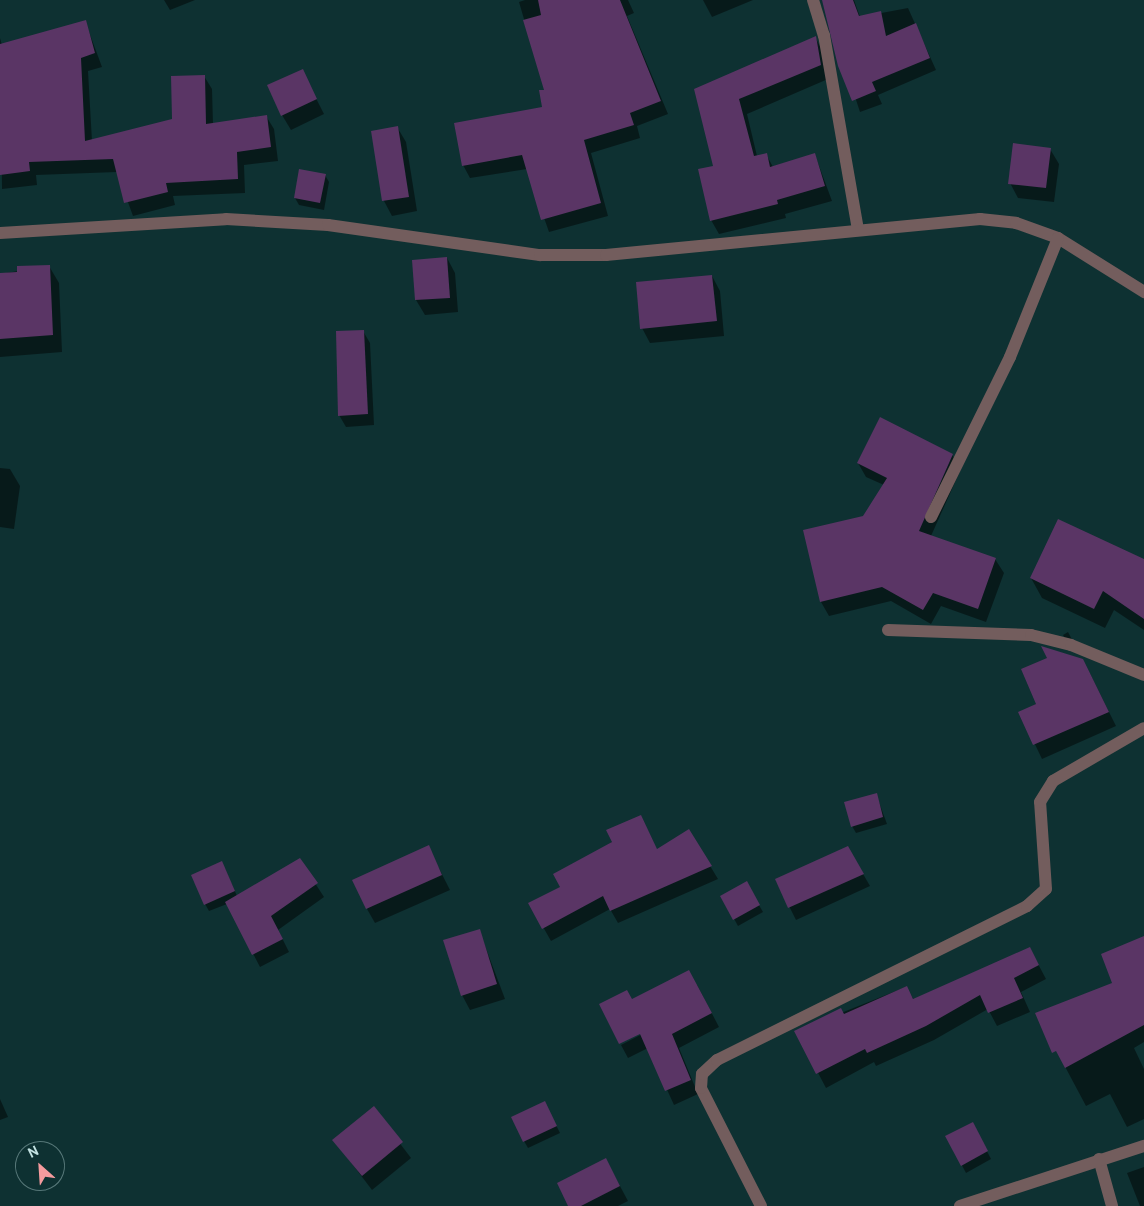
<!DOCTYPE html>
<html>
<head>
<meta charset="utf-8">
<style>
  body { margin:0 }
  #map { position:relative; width:1144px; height:1206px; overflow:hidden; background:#0e3132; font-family:Overpass,sans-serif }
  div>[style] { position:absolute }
  .shadow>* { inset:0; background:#0007 }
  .building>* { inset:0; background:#5a3565 }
  .minor>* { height:12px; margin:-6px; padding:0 6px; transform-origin:6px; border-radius:6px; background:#735d5d }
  span { translate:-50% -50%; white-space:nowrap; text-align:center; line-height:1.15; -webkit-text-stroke:4px #0e3132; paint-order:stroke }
  .north { position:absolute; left:15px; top:1141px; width:50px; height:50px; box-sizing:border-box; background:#0e3132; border:1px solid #577879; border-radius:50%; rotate:334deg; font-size:14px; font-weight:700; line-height:20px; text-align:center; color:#c4e3e3 }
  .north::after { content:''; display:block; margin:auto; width:18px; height:22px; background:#f59b9e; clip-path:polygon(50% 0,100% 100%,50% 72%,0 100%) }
</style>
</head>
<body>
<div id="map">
  <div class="shadow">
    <div style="clip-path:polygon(164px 0,195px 0,170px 10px)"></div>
    <div style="clip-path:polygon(525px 0,628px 0,634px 13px,627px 16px,668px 114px,637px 126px,640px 138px,591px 153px,608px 216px,549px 232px,527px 169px,470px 178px,463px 165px,543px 108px,545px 91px,519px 2px)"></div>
    <div style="clip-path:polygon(703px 0,753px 0,712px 17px)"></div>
    <div style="clip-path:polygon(823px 0,854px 0,860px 17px,908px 8px,936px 70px,878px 95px,882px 104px,860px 112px)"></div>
    <div style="clip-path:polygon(85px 21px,102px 67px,88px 71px,92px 141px,173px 120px,204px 76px,212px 89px,213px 124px,266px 116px,274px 129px,278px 161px,244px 165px,245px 193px,173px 196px,175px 205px,133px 216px,117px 172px,36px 175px,37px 185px,2px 189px,0 38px,2px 45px)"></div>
    <div style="clip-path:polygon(815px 37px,823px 52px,828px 79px,747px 114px,757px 156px,766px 154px,773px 167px,815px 155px,832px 201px,785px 214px,786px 218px,719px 234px,711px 220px,715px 166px,695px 90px)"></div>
    <div style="clip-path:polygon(302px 71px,324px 114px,291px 130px,282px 115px)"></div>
    <div style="clip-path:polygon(397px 127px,406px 142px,417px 211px,392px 216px,384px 201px)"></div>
    <div style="clip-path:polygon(1050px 149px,1059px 164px,1054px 202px,1018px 198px,1010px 183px)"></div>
    <div style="clip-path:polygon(325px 175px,329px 182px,324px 210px,299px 205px,295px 198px)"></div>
    <div style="clip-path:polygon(447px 258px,455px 273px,458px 312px,425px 315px,416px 300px,413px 261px)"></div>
    <div style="clip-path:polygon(49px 266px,59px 283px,62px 352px,0 357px,0 274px)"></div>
    <div style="clip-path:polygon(712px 276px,720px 291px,724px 336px,650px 343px,642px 328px)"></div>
    <div style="clip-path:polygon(363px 331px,370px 343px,374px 425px,346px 427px,339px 415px)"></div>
    <div style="clip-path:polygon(952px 455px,961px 469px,931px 536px,995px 559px,1004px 573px,986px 622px,941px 606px,931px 624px,891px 601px,829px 616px,821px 602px,884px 485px,866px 477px,858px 463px)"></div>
    <div style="clip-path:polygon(0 468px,10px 469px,20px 486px,14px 529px,0 527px)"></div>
    <div style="clip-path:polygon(1144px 561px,1144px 630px,1114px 610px,1105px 628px,1042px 598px,1031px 578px)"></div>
    <div style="clip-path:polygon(1068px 632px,1078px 651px,1071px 649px,1063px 635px)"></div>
    <div style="clip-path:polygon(1090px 674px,1116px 726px,1042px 759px,1020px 713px)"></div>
    <div style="clip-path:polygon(876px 794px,887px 824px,856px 833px,852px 826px)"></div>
    <div style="clip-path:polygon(641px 816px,657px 850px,689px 831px,718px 879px,618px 923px,610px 909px,551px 941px,530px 904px,561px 887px)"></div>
    <div style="clip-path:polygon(428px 847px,450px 890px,375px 923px,367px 909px)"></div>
    <div style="clip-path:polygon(848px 848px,870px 886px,796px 920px,776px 880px)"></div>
    <div style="clip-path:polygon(300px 860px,324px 897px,278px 930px,289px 952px,260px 967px,227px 904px,209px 911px,205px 904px,225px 869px,237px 896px)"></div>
    <div style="clip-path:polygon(746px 883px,763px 912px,738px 926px,722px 897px)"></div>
    <div style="clip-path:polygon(479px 930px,505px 999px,470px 1010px,462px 995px)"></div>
    <div style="clip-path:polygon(1144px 937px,1144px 1042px,1134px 1048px,1144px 1069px,1144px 1119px,1127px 1127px,1110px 1094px,1086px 1106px,1037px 1014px,1114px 983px)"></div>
    <div style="clip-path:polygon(1037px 962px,1046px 979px,1021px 992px,1030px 1012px,997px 1026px,988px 1009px,934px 1040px,876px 1066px,874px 1062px,826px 1088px,796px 1031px,906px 987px,914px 1000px)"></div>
    <div style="clip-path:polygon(697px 985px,719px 1027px,679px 1048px,698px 1094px,674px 1105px,648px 1048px,628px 1058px,621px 1045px,646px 1032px,632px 1000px)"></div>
    <div style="clip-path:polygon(0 1099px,8px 1117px,0 1120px)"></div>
    <div style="clip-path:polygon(373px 1108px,411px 1158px,372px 1190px,334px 1140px)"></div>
    <div style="clip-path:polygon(548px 1109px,560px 1133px,528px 1148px,524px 1141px)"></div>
    <div style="clip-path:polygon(976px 1130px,991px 1159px,966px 1173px,947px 1137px)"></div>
    <div style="clip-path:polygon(606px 1160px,628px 1201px,618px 1206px,570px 1206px)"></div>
    <div style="clip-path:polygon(1144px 1167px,1144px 1206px,1140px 1206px,1127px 1173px)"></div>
  </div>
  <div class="building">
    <div style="clip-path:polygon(538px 0,620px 0,661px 101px,630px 113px,634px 125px,584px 140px,601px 203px,541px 220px,522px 155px,462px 166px,454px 123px,542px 107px,539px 90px,544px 90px,523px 20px,541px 15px)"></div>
    <div style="clip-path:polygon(822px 0,853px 0,859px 16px,881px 11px,886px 36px,916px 23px,930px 58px,872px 82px,876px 91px,852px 101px,838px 66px)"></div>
    <div style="clip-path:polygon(86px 20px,95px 53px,81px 58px,85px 141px,172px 119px,171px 76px,205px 75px,206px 124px,267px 115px,271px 147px,237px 152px,238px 179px,166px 183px,168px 192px,124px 203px,113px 159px,29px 162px,30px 171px,0 175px,0 44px)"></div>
    <div style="clip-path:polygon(816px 36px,821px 65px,739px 99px,754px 156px,767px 153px,770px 167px,815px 153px,825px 186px,777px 200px,778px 204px,710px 221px,698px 169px,713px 166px,694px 89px)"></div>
    <div style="clip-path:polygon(303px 69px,317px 99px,281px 116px,267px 85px)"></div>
    <div style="clip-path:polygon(398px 126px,409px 197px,382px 201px,371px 131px)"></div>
    <div style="clip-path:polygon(1013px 143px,1051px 148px,1046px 188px,1008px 184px)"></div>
    <div style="clip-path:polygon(299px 169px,326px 174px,320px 203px,294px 198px)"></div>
    <div style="clip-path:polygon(447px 257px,450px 298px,415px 300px,412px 260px)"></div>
    <div style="clip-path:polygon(50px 265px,53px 335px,0 339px,0 273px,17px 272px,17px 266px)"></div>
    <div style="clip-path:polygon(712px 275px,717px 321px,640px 329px,636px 282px)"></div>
    <div style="clip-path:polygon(364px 330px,368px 414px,338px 416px,336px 331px)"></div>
    <div style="clip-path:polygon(880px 417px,953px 454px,919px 531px,996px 558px,978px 609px,933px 593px,923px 610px,882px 587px,820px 602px,803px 530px,863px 516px,887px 478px,857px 463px)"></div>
    <div style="clip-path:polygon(1058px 519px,1144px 559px,1144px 619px,1103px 591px,1094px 609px,1030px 578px)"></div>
    <div style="clip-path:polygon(1041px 646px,1083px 659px,1109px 712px,1033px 745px,1018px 712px,1036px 704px,1021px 669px,1047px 658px)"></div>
    <div style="clip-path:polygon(877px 793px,883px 817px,851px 827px,844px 802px)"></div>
    <div style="clip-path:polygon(641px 815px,657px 849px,689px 829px,712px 866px,610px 911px,603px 896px,542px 929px,528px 903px,560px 887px,553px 874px,612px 842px,606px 830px)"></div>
    <div style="clip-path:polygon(429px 845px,442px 875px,366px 909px,352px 880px)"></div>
    <div style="clip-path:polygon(848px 846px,864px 874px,788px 908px,775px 879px)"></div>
    <div style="clip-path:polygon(300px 858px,318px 883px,271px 916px,283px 939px,252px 955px,225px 902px)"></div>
    <div style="clip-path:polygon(222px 861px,235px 891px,204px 905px,191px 875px)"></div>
    <div style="clip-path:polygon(747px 881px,760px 905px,733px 920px,720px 896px)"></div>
    <div style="clip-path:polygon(480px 929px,497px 984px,461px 996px,443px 940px)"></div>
    <div style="clip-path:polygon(1144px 936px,1144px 1025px,1065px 1068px,1056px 1051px,1052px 1053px,1035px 1013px,1112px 983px,1101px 954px)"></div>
    <div style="clip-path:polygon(1030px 947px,1039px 965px,1014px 978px,1023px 998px,988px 1013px,980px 995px,926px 1026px,867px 1053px,865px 1049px,816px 1074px,794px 1031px,841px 1008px,844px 1014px,907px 986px,913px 999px)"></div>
    <div style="clip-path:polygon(689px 970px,712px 1013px,672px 1034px,691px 1080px,665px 1091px,640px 1034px,619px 1044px,599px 1004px,627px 990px,632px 999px)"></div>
    <div style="clip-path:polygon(545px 1101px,557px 1126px,523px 1142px,511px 1117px)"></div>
    <div style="clip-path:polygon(374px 1106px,403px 1142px,362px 1176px,332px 1140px)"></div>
    <div style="clip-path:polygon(973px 1122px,988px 1151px,961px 1166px,945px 1136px)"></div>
    <div style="clip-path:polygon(606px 1158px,620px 1186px,581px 1206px,568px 1206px,557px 1183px)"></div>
  </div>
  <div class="minor">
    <div style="left:813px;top:0;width:37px;rotate:73deg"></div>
    <div style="left:824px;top:35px;width:198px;rotate:80.1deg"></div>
    <div style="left:0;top:233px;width:226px;rotate:-3.5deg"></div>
    <div style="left:226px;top:219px;width:102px;rotate:3.4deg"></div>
    <div style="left:328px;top:225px;width:214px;rotate:8.1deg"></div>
    <div style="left:540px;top:255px;width:66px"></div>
    <div style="left:606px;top:255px;width:376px;rotate:-5.5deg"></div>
    <div style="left:980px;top:219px;width:36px;rotate:6deg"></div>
    <div style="left:1016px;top:223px;width:45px;rotate:19.7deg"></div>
    <div style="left:1058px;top:238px;width:102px;rotate:32.1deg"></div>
    <div style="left:931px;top:517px;width:178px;rotate:-63.7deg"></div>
    <div style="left:1010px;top:357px;width:128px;rotate:-68deg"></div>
    <div style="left:888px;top:630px;width:143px;rotate:2deg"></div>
    <div style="left:1031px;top:635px;width:41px;rotate:14deg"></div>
    <div style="left:1071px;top:645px;width:79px;rotate:22.3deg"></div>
    <div style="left:1099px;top:1159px;width:49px;rotate:74.5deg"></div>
    <div style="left:761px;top:1206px;width:132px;rotate:-117deg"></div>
    <div style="left:701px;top:1088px;width:14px;rotate:-86deg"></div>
    <div style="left:702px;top:1074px;width:21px;rotate:-43deg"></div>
    <div style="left:717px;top:1060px;width:346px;rotate:-26.4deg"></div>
    <div style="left:1027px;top:906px;width:25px;rotate:-42deg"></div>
    <div style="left:1046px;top:889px;width:87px;rotate:-93.9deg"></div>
    <div style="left:1040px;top:802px;width:25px;rotate:-58deg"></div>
    <div style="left:1053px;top:781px;width:105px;rotate:-30.2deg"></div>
    <div style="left:960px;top:1206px;width:194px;rotate:-18.1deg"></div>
  </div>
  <div class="north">N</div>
</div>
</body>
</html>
